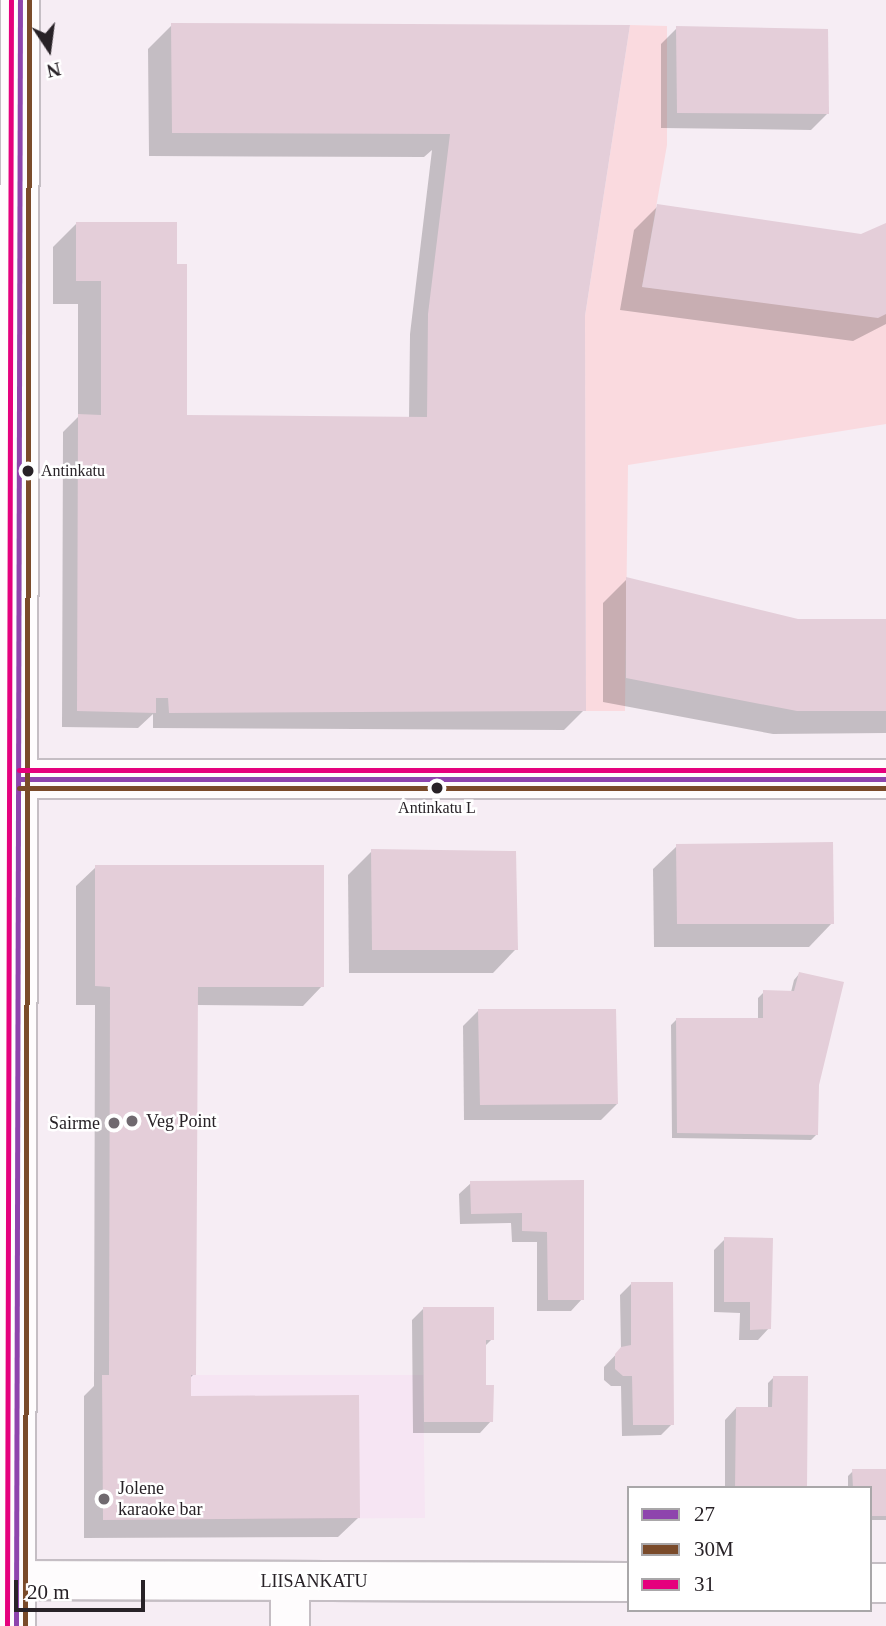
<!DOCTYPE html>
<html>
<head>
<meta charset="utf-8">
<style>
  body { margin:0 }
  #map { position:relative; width:886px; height:1626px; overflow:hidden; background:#f6edf4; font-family:"Times New Roman",serif }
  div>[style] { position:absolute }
  .built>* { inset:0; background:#f6e5f3 }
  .green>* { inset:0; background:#fadadf }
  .shadow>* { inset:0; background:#0003 }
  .building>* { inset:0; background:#e4ced9 }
  .roads { filter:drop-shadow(2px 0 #c5bec4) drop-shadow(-2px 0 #c5bec4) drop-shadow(0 2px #c5bec4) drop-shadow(0 -2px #c5bec4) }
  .minor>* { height:38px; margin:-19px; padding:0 19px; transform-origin:19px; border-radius:19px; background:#fefcfd }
  .major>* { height:38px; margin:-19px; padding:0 19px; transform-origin:19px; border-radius:19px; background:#fefcfd }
  .bus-1>* { height:5px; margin:-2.5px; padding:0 2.5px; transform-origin:2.5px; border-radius:2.5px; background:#8e44ad }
  .bus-2>* { height:5px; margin:-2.5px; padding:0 2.5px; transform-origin:2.5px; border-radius:2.5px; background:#7a4b2a }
  .bus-3>* { height:5px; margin:-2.5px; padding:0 2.5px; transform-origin:2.5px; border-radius:2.5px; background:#e5007d }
  .dots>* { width:19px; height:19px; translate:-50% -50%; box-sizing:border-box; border:4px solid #fff; border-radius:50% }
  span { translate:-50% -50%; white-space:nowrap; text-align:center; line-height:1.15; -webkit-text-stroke:5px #fff; paint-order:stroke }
  .bus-label { font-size:16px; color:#282227 }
  .left { translate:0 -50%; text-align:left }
  .poi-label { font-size:18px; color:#282227 }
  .right { translate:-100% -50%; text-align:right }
  .street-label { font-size:18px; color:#282227 }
  .legend { position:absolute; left:627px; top:1486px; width:245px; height:126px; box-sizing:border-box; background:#fff; border:2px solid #a9a7a9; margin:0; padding:9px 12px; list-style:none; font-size:21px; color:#282227 }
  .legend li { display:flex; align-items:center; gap:14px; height:35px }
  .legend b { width:35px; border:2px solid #a9a7a9 }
  .north { position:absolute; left:14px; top:14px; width:70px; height:70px; -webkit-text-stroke:5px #fff; paint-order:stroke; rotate:167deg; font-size:19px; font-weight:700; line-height:28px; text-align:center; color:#282227 }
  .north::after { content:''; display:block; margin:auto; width:24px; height:32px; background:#282227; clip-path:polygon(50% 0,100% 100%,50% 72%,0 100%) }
  .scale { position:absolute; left:14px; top:1580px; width:131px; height:32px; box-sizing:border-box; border:4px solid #282227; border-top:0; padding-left:9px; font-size:21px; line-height:24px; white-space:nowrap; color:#282227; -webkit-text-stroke:5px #fff; paint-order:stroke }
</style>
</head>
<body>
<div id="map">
  <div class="built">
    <div style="clip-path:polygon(102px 1375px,423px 1375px,425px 1518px,103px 1520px)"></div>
  </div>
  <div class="green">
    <div style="clip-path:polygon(630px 25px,667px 26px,667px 145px,642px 287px,886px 314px,886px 424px,628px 465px,625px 711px,586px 711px,585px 316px)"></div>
  </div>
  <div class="shadow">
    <div style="clip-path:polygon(172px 25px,463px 26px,583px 316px,584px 710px,564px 730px,153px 728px,153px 714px,138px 728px,62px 727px,63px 432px,78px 417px,78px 304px,53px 304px,53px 247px,76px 224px,183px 417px,409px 418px,410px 334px,432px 150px,424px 157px,149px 156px,148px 49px)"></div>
    <div style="clip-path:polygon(677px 28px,827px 114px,811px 130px,661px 128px,661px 44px)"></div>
    <div style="clip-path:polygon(658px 206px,861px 235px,886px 225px,886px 324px,853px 341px,620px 310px,634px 230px)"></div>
    <div style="clip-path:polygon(627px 579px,798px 621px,886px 620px,886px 733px,773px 734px,603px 702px,603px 603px)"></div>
    <div style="clip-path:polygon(677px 846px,832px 923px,809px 947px,654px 947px,653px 869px)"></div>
    <div style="clip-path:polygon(372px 851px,516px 949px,493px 973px,349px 973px,348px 875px)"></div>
    <div style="clip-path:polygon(96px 867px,322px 986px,303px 1006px,196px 1005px,194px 1374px,190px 1378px,190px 1398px,358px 1518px,338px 1537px,84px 1538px,84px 1396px,94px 1386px,95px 1005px,76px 1005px,76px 886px)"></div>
    <div style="clip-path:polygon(799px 974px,817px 1084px,817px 1134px,811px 1140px,672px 1138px,671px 1025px,676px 1020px,758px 1020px,758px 998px,764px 992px,791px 992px,794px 980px)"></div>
    <div style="clip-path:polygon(479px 1010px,617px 1104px,601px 1120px,464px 1120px,463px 1026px)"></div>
    <div style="clip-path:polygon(583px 1182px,582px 1299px,571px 1311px,537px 1311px,537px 1242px,512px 1242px,511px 1223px,460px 1224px,459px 1194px,471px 1183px)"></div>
    <div style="clip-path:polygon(725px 1239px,769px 1328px,758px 1340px,739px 1340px,740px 1313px,714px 1312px,714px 1250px)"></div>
    <div style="clip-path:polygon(632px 1283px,672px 1424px,661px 1435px,622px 1436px,621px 1386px,611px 1386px,604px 1380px,604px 1367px,621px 1349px,620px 1295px)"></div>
    <div style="clip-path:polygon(423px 1309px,492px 1339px,485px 1346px,484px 1387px,491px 1421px,480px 1433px,413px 1433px,412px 1320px)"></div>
    <div style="clip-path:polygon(774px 1377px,806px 1488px,725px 1488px,725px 1420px,736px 1408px,768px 1408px,768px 1383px)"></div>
    <div style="clip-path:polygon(853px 1471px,886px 1471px,886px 1520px,870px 1520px,870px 1488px,848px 1488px,848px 1476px)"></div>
  </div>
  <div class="building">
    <div style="clip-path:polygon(171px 23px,630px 25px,585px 316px,586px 711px,169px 713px,168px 698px,156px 698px,156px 713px,77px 711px,78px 414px,101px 415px,101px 281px,76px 281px,76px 222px,177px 222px,177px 264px,187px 264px,187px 415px,427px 417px,428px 314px,450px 134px,172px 133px)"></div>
    <div style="clip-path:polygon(676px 26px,828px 29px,829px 114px,677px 113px)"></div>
    <div style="clip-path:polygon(657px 204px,861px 234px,886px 223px,886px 314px,878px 318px,642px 287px)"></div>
    <div style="clip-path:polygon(626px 577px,798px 619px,886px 619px,886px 711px,797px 711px,626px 678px)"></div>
    <div style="clip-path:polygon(833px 842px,834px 924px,677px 924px,676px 844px)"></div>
    <div style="clip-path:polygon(371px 849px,516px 851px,518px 950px,372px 950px)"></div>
    <div style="clip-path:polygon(95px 865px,324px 865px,324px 987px,198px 987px,196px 1375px,191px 1375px,191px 1396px,359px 1395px,360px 1518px,103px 1520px,102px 1375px,109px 1375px,110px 987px,95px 986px)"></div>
    <div style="clip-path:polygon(799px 972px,844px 982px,819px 1085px,818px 1135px,677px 1133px,676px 1018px,763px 1018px,763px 990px,794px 991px)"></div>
    <div style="clip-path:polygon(478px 1009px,616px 1009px,618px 1104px,480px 1105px)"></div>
    <div style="clip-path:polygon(584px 1180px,584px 1300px,548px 1300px,547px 1232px,522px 1231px,522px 1213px,471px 1214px,470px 1181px)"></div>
    <div style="clip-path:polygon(724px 1237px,773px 1238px,771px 1329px,750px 1330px,750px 1302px,724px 1302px)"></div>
    <div style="clip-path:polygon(631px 1282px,673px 1282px,674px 1425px,633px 1425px,632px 1376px,623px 1376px,615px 1369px,615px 1354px,621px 1347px,631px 1345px)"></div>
    <div style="clip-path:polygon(423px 1307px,494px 1307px,494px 1340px,486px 1340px,486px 1385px,494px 1385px,493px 1422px,424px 1422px)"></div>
    <div style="clip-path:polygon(773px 1376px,808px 1376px,807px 1488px,735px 1488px,736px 1407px,772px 1407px)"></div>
    <div style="clip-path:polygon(852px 1469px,886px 1469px,886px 1516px,870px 1516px,870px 1488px,853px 1488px)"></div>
  </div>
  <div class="roads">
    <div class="minor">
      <div style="left:0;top:1580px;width:629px;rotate:0.18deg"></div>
      <div style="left:870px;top:1583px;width:16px"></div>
      <div style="left:16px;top:1626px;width:1626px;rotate:-89.86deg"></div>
      <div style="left:290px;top:1626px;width:45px;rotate:-90deg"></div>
    </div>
    <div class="major">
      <div style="left:0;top:779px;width:886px"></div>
    </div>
  </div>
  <div class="bus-1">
    <div style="left:19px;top:779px;width:867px"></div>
    <div style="left:16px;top:1626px;width:1626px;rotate:-89.86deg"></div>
  </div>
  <div class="bus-2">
    <div style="left:19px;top:788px;width:867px"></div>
    <div style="left:25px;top:1626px;width:1626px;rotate:-89.86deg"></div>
  </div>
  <div class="bus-3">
    <div style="left:19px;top:770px;width:867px"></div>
    <div style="left:7px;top:1626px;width:1626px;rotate:-89.86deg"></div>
  </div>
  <div class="dots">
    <div style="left:28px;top:471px;background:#282227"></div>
    <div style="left:437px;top:788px;background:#282227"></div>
    <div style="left:132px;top:1121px;background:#70696f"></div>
    <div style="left:114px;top:1123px;background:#70696f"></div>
    <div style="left:104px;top:1499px;background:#70696f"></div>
  </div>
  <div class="bus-label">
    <span class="left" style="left:41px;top:471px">Antinkatu</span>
    <span style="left:437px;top:808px">Antinkatu L</span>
  </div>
  <div class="poi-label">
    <span class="left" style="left:146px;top:1121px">Veg Point</span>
    <span class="right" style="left:100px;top:1123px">Sairme</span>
    <span class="left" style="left:118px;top:1499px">Jolene<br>karaoke bar</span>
  </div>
  <div class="street-label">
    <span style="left:314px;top:1581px">LIISANKATU</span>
  </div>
  <ul class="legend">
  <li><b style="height:9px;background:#8e44ad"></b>27</li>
  <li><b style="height:9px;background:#7a4b2a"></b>30M</li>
  <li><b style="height:9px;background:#e5007d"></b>31</li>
  </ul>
  <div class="north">N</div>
  <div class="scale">20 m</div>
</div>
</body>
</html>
